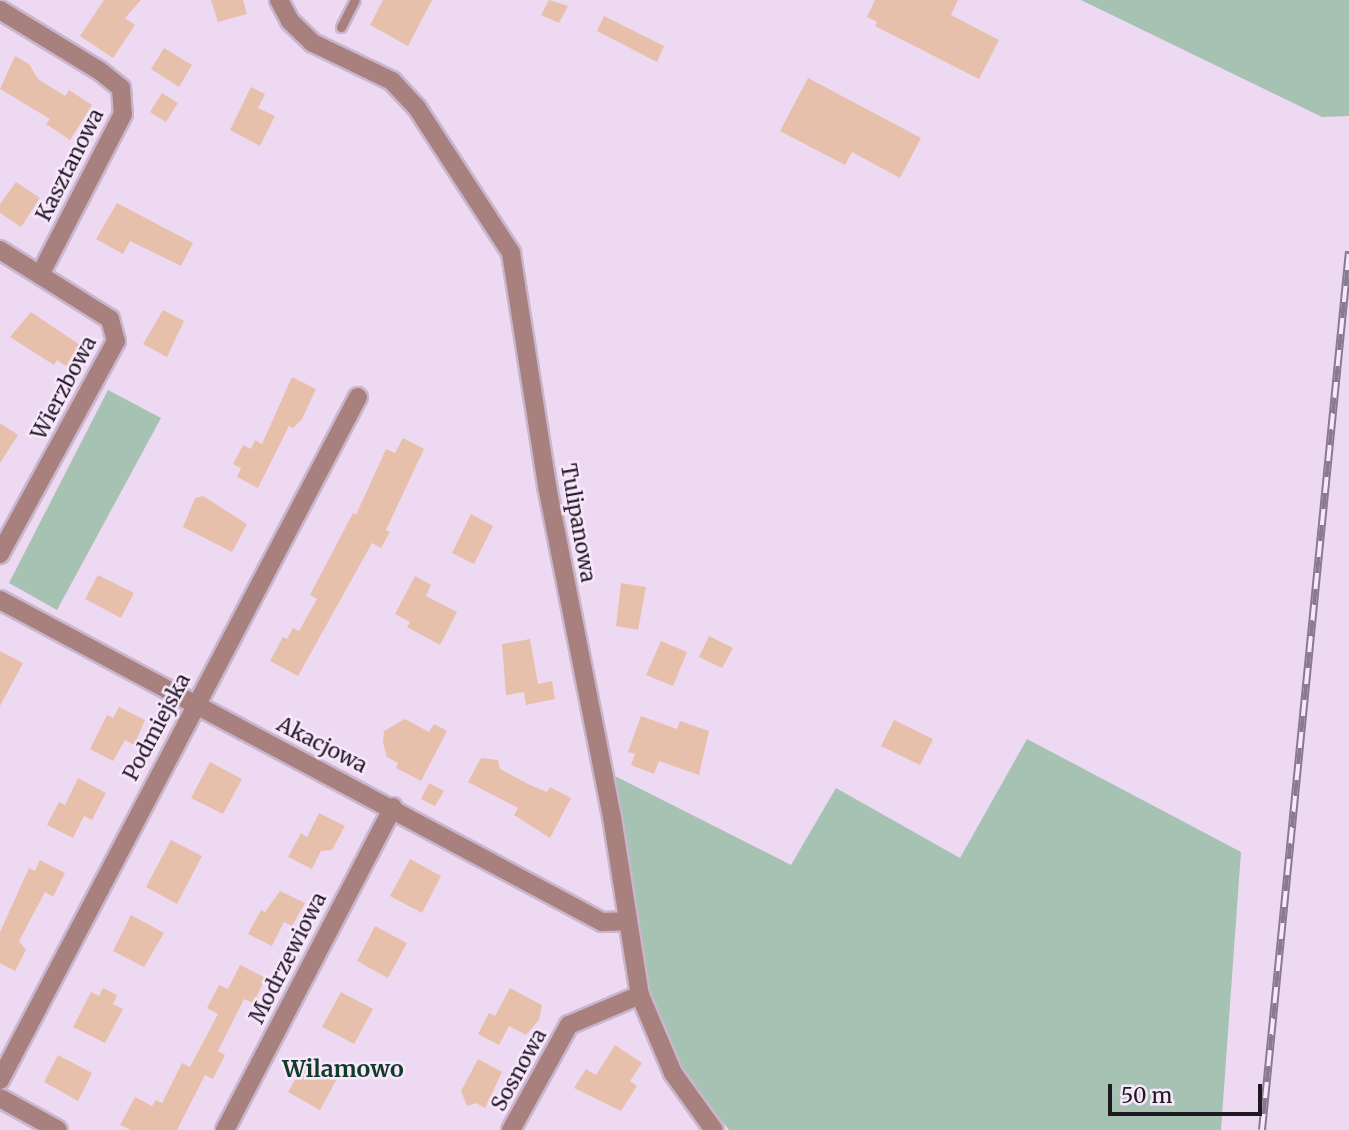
<!DOCTYPE html>
<html>
<head>
<meta charset="utf-8">
<style>
  body { margin:0 }
  #map { position:relative; width:1349px; height:1130px; overflow:hidden; background:#eed9f3; font-family:Merriweather,serif }
  div>[style] { position:absolute }
  .green>* { inset:0; background:#a6c2b2 }
  .building>* { inset:0; background:#e6c0ab }
  .roads { filter:drop-shadow(2px 0 #c9b6cd) drop-shadow(-2px 0 #c9b6cd) drop-shadow(0 2px #c9b6cd) drop-shadow(0 -2px #c9b6cd) }
  .service>* { height:9px; margin:-4.5px; padding:0 4.5px; transform-origin:4.5px; border-radius:4.5px; background:#a8807e }
  .minor>* { height:18px; margin:-9px; padding:0 9px; transform-origin:9px; border-radius:9px; background:#a8807e }
  .rail>* { height:8px; margin-top:-4px; transform-origin:0; background:repeating-linear-gradient(90deg,#f9e8fd 0 16px,#897b8d 0 32px); box-sizing:border-box; border-block:2px solid #897b8d }
  span { translate:-50% -50%; white-space:nowrap; text-align:center; line-height:1.15; -webkit-text-stroke:5px #f9e8fd; paint-order:stroke }
  .street-label { font-size:21px; color:#201922 }
  .neighbourhood-label { font-size:23px; color:#103b27; font-weight:700 }
  .scale { position:absolute; left:1108px; top:1084px; width:154px; height:32px; box-sizing:border-box; border:4px solid #201922; border-top:0; padding-left:9px; font-size:21px; line-height:24px; white-space:nowrap; color:#201922; -webkit-text-stroke:5px #f9e8fd; paint-order:stroke }
</style>
</head>
<body>
<div id="map">
  <div class="green">
    <div style="clip-path:polygon(1081px 0,1349px 0,1349px 116px,1322px 117px)"></div>
    <div style="clip-path:polygon(108px 390px,161px 418px,57px 610px,9px 583px)"></div>
    <div style="clip-path:polygon(1027px 739px,1241px 852px,1221px 1130px,729px 1130px,689px 1079px,640px 983px,615px 776px,791px 865px,836px 788px,960px 858px)"></div>
  </div>
  <div class="building">
    <div style="clip-path:polygon(104px 0,141px 0,125px 18px,135px 25px,113px 58px,80px 36px)"></div>
    <div style="clip-path:polygon(211px 0,243px 0,247px 14px,218px 22px)"></div>
    <div style="clip-path:polygon(383px 0,432px 0,408px 46px,370px 25px)"></div>
    <div style="clip-path:polygon(549px 0,568px 6px,559px 23px,541px 15px)"></div>
    <div style="clip-path:polygon(875px 0,958px 0,951px 15px,999px 40px,979px 79px,875px 26px,877px 22px,867px 17px)"></div>
    <div style="clip-path:polygon(604px 16px,664px 46px,657px 62px,597px 31px)"></div>
    <div style="clip-path:polygon(164px 48px,192px 65px,179px 87px,151px 69px)"></div>
    <div style="clip-path:polygon(15px 56px,29px 64px,38px 79px,65px 96px,69px 90px,92px 105px,70px 140px,46px 124px,50px 119px,0 89px)"></div>
    <div style="clip-path:polygon(808px 78px,921px 138px,900px 178px,852px 152px,845px 165px,780px 131px)"></div>
    <div style="clip-path:polygon(251px 87px,265px 94px,258px 108px,275px 116px,260px 146px,230px 130px)"></div>
    <div style="clip-path:polygon(162px 93px,178px 103px,166px 122px,150px 112px)"></div>
    <div style="clip-path:polygon(16px 182px,40px 198px,21px 227px,0 213px,0 204px)"></div>
    <div style="clip-path:polygon(117px 203px,193px 243px,181px 266px,130px 241px,123px 254px,96px 239px)"></div>
    <div style="clip-path:polygon(163px 310px,184px 321px,167px 357px,143px 344px)"></div>
    <div style="clip-path:polygon(31px 312px,80px 345px,66px 366px,57px 360px,54px 365px,10px 337px)"></div>
    <div style="clip-path:polygon(292px 377px,316px 389px,302px 419px,293px 428px,289px 426px,258px 488px,237px 477px,241px 468px,233px 464px,243px 445px,251px 449px,255px 440px,262px 444px)"></div>
    <div style="clip-path:polygon(0 423px,18px 435px,0 463px)"></div>
    <div style="clip-path:polygon(403px 438px,424px 449px,386px 530px,390px 532px,381px 548px,372px 543px,298px 676px,270px 661px,283px 637px,287px 639px,293px 628px,299px 631px,317px 599px,310px 595px,353px 513px,356px 515px,386px 449px,395px 453px)"></div>
    <div style="clip-path:polygon(203px 496px,247px 524px,232px 552px,183px 527px,195px 498px)"></div>
    <div style="clip-path:polygon(471px 514px,493px 526px,474px 564px,452px 553px)"></div>
    <div style="clip-path:polygon(98px 575px,134px 593px,121px 618px,85px 599px)"></div>
    <div style="clip-path:polygon(415px 576px,431px 585px,426px 596px,457px 612px,440px 645px,407px 627px,410px 622px,395px 614px)"></div>
    <div style="clip-path:polygon(621px 583px,646px 587px,638px 630px,616px 626px)"></div>
    <div style="clip-path:polygon(709px 636px,733px 648px,722px 668px,699px 657px)"></div>
    <div style="clip-path:polygon(530px 639px,538px 684px,552px 681px,555px 699px,526px 705px,524px 692px,506px 695px,502px 644px)"></div>
    <div style="clip-path:polygon(661px 641px,687px 652px,673px 686px,646px 675px)"></div>
    <div style="clip-path:polygon(0 651px,23px 663px,0 706px)"></div>
    <div style="clip-path:polygon(119px 707px,145px 720px,134px 745px,125px 740px,113px 761px,90px 749px,107px 715px,113px 718px)"></div>
    <div style="clip-path:polygon(641px 716px,677px 729px,680px 721px,709px 731px,699px 775px,659px 761px,654px 774px,631px 765px,635px 754px,628px 752px)"></div>
    <div style="clip-path:polygon(405px 719px,429px 732px,434px 724px,447px 731px,421px 781px,396px 768px,398px 763px,387px 757px,383px 743px,384px 731px)"></div>
    <div style="clip-path:polygon(894px 720px,933px 739px,920px 765px,881px 746px)"></div>
    <div style="clip-path:polygon(481px 758px,498px 760px,500px 769px,530px 785px,547px 792px,550px 787px,571px 798px,550px 838px,514px 815px,518px 808px,468px 782px)"></div>
    <div style="clip-path:polygon(210px 762px,242px 779px,223px 814px,191px 798px)"></div>
    <div style="clip-path:polygon(78px 778px,106px 793px,92px 820px,84px 816px,73px 838px,47px 825px,59px 802px,65px 805px)"></div>
    <div style="clip-path:polygon(429px 783px,444px 791px,435px 806px,421px 799px)"></div>
    <div style="clip-path:polygon(319px 813px,345px 826px,332px 850px,321px 851px,312px 869px,288px 857px,301px 833px,307px 837px)"></div>
    <div style="clip-path:polygon(171px 840px,202px 856px,177px 904px,146px 887px)"></div>
    <div style="clip-path:polygon(410px 859px,441px 876px,422px 913px,390px 896px)"></div>
    <div style="clip-path:polygon(40px 860px,65px 873px,53px 897px,45px 892px,19px 941px,26px 950px,15px 971px,0 963px,0 932px,29px 868px,35px 871px)"></div>
    <div style="clip-path:polygon(280px 891px,305px 903px,292px 926px,284px 922px,272px 946px,248px 934px,261px 910px,265px 912px)"></div>
    <div style="clip-path:polygon(131px 915px,164px 933px,144px 967px,113px 951px)"></div>
    <div style="clip-path:polygon(375px 926px,407px 943px,388px 978px,357px 961px)"></div>
    <div style="clip-path:polygon(240px 965px,266px 978px,253px 1003px,244px 999px,218px 1051px,225px 1055px,213px 1079px,205px 1075px,177px 1130px,131px 1130px,120px 1125px,135px 1097px,152px 1106px,156px 1100px,162px 1103px,182px 1063px,190px 1067px,218px 1014px,207px 1008px,219px 985px,228px 989px)"></div>
    <div style="clip-path:polygon(103px 988px,117px 995px,113px 1004px,123px 1009px,105px 1043px,73px 1027px,91px 992px,99px 996px)"></div>
    <div style="clip-path:polygon(510px 988px,542px 1005px,539px 1020px,526px 1035px,509px 1026px,499px 1045px,478px 1034px,489px 1013px,495px 1016px)"></div>
    <div style="clip-path:polygon(341px 992px,373px 1009px,354px 1044px,322px 1027px)"></div>
    <div style="clip-path:polygon(615px 1045px,642px 1063px,630px 1081px,637px 1086px,621px 1111px,574px 1088px,586px 1069px,596px 1075px)"></div>
    <div style="clip-path:polygon(58px 1055px,92px 1073px,78px 1101px,44px 1082px)"></div>
    <div style="clip-path:polygon(307px 1058px,339px 1075px,320px 1110px,288px 1092px)"></div>
    <div style="clip-path:polygon(478px 1059px,502px 1072px,485px 1108px,476px 1103px,467px 1106px,461px 1091px)"></div>
  </div>
  <div class="roads">
    <div class="service">
      <div style="left:341px;top:27px;width:30px;rotate:-63deg"></div>
    </div>
    <div class="minor">
      <div style="left:279px;top:0;width:24px;rotate:62deg"></div>
      <div style="left:290px;top:21px;width:32px;rotate:44deg"></div>
      <div style="left:313px;top:43px;width:88px;rotate:25.7deg"></div>
      <div style="left:392px;top:81px;width:37px;rotate:47deg"></div>
      <div style="left:417px;top:108px;width:173px;rotate:57deg"></div>
      <div style="left:511px;top:253px;width:236px;rotate:81.2deg"></div>
      <div style="left:547px;top:486px;width:337px;rotate:78.9deg"></div>
      <div style="left:612px;top:817px;width:180px;rotate:81.1deg"></div>
      <div style="left:640px;top:995px;width:85px;rotate:67.1deg"></div>
      <div style="left:673px;top:1073px;width:70px;rotate:54.3deg"></div>
      <div style="left:0;top:10px;width:117px;rotate:31.4deg"></div>
      <div style="left:100px;top:71px;width:27px;rotate:39deg"></div>
      <div style="left:121px;top:88px;width:26px;rotate:86deg"></div>
      <div style="left:123px;top:114px;width:181px;rotate:117.3deg"></div>
      <div style="left:0;top:250px;width:130px;rotate:32.1deg"></div>
      <div style="left:110px;top:319px;width:23px;rotate:75deg"></div>
      <div style="left:116px;top:341px;width:243px;rotate:118.6deg"></div>
      <div style="left:0;top:600px;width:683px;rotate:28.14deg"></div>
      <div style="left:602px;top:922px;width:23px;rotate:-2deg"></div>
      <div style="left:0;top:1080px;width:771px;rotate:-62.34deg"></div>
      <div style="left:0;top:1098px;width:66px;rotate:28.9deg"></div>
      <div style="left:225px;top:1130px;width:364px;rotate:-62.5deg"></div>
      <div style="left:511px;top:1130px;width:120px;rotate:-61.1deg"></div>
      <div style="left:569px;top:1025px;width:77px;rotate:-22.9deg"></div>
    </div>
  </div>
  <div class="rail">
    <div style="left:1262px;top:1130px;width:883px;rotate:-84.35deg"></div>
  </div>
  <div class="street-label">
    <span style="left:70px;top:165px;rotate:-63deg">Kasztanowa</span>
    <span style="left:64px;top:388px;rotate:-62deg">Wierzbowa</span>
    <span style="left:578px;top:523px;rotate:80deg">Tulipanowa</span>
    <span style="left:157px;top:727px;rotate:-62deg">Podmiejska</span>
    <span style="left:322px;top:745px;rotate:27deg">Akacjowa</span>
    <span style="left:288px;top:958px;rotate:-63deg">Modrzewiowa</span>
    <span style="left:519px;top:1070px;rotate:-61deg">Sosnowa</span>
  </div>
  <div class="neighbourhood-label">
    <span style="left:343px;top:1069px">Wilamowo</span>
  </div>
  <div class="scale">50 m</div>
</div>
</body>
</html>
